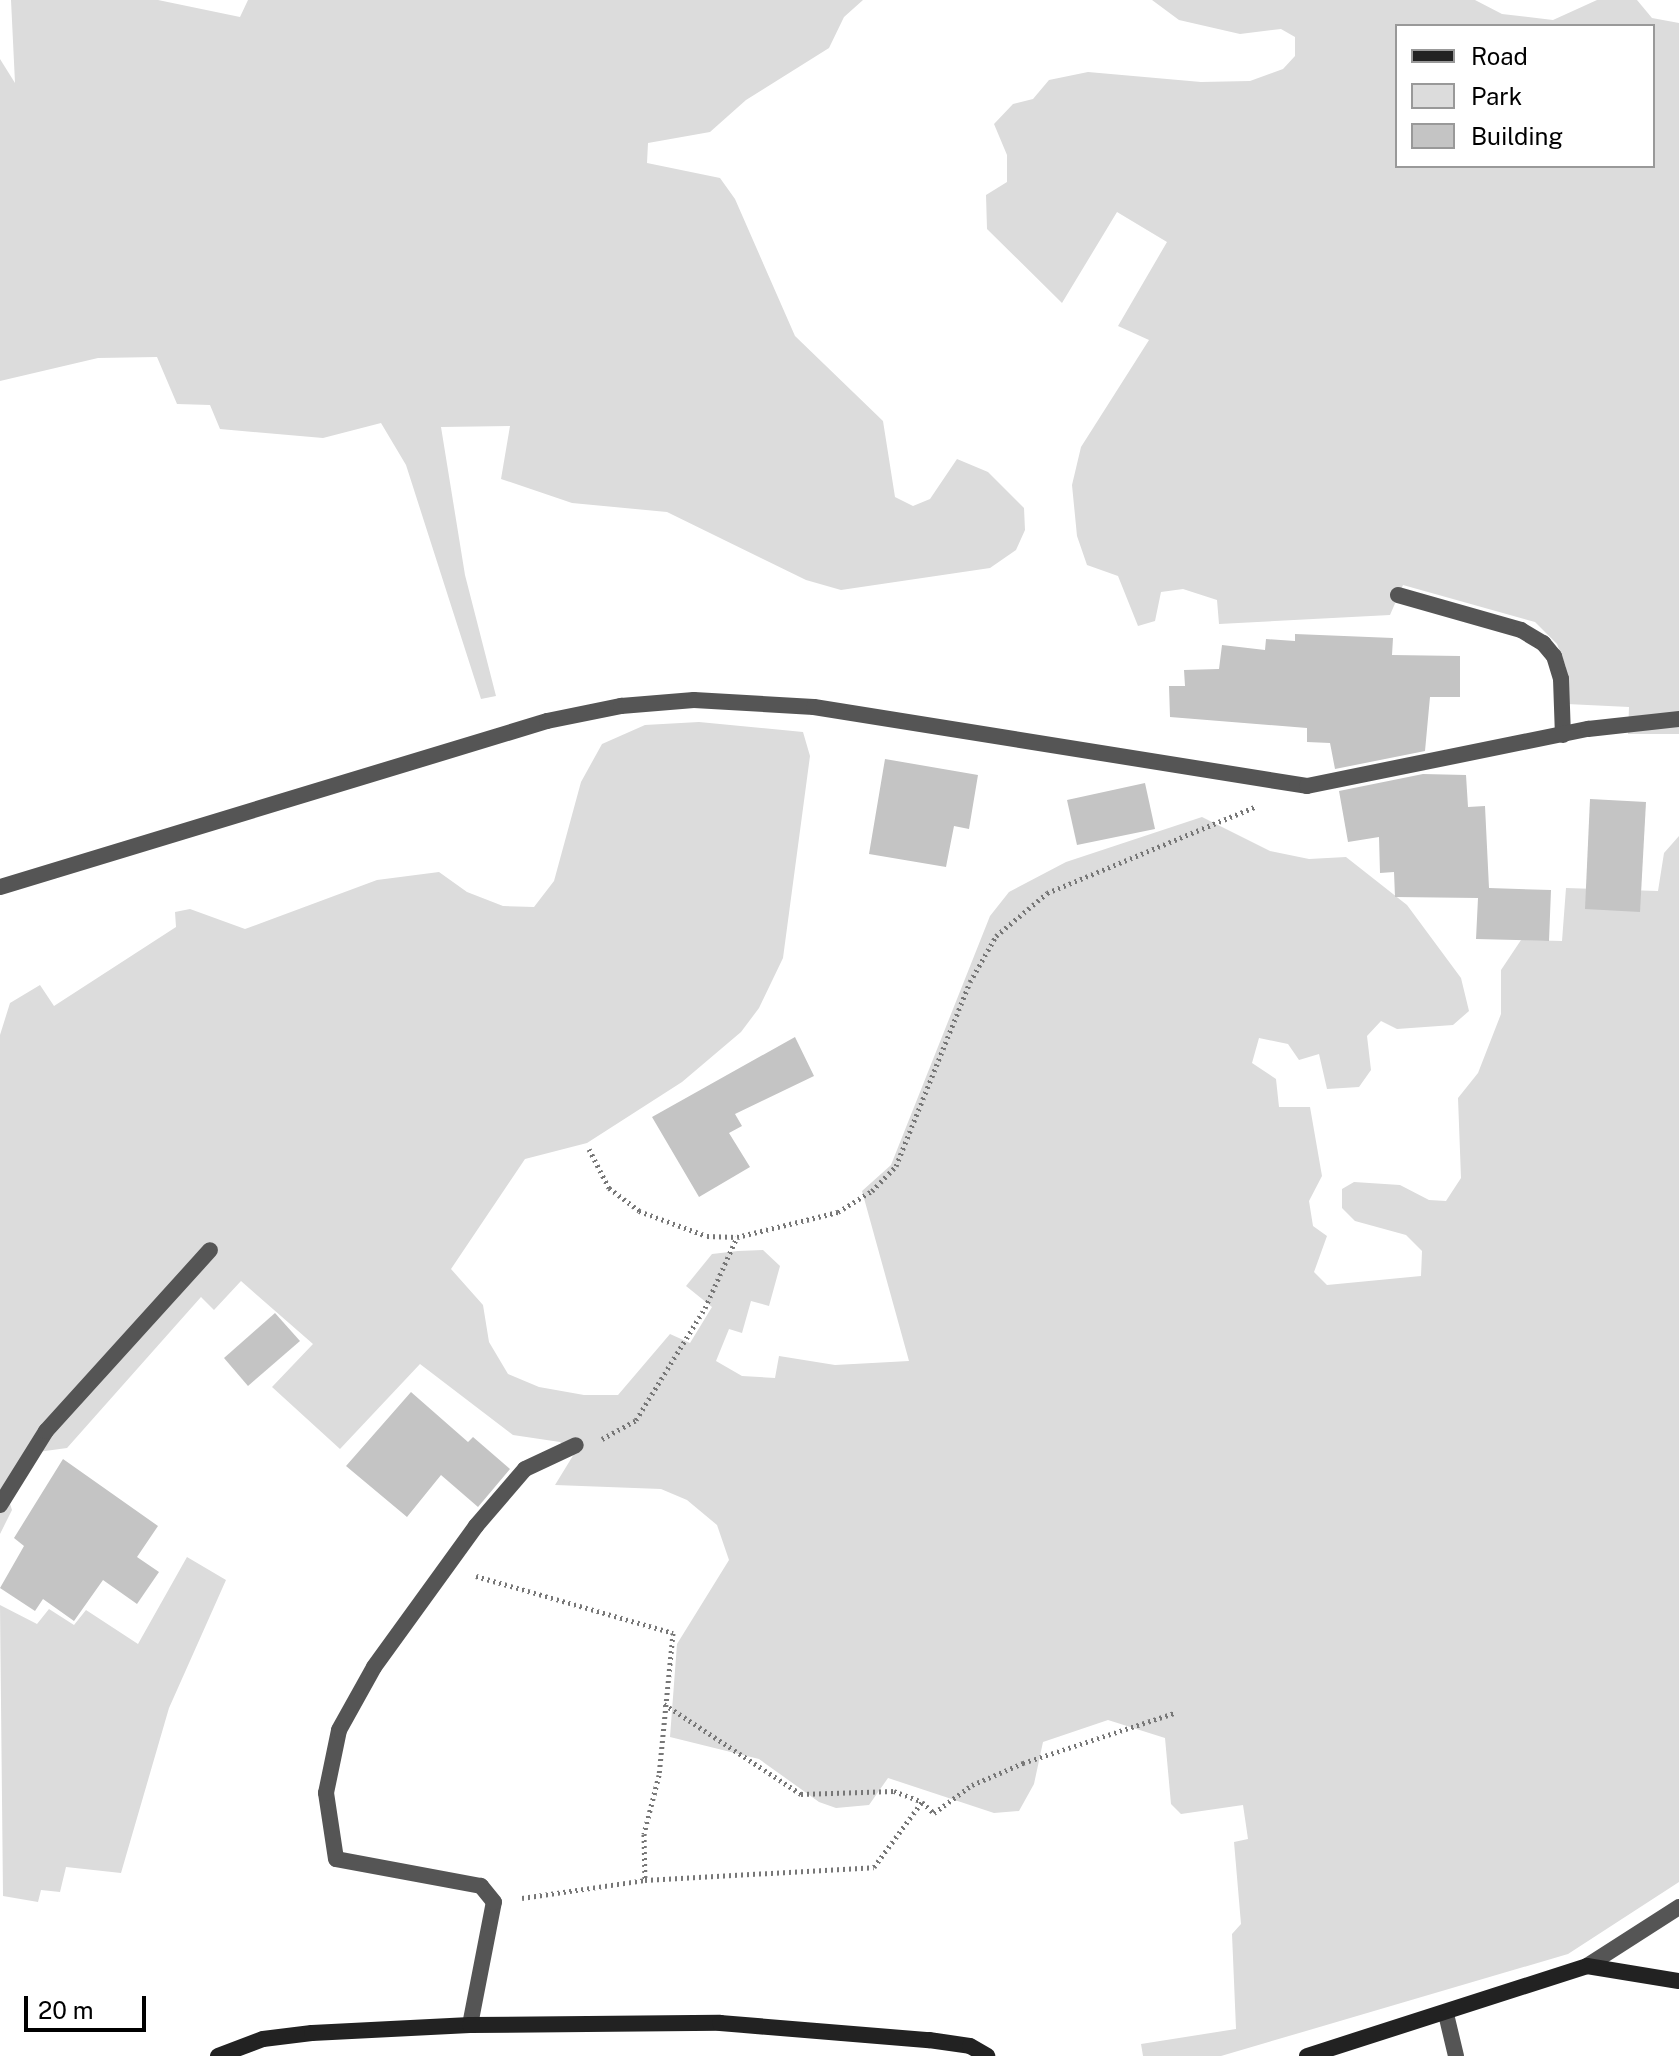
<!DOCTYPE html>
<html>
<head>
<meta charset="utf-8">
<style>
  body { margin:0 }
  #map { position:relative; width:1679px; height:2056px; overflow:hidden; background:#fff; font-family:"Public Sans",sans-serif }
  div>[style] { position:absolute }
  .green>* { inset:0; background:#dcdcdc }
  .building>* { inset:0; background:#c4c4c4 }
  .path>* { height:5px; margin-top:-2.5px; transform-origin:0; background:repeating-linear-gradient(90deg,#777 0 2px,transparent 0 6px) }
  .lane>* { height:16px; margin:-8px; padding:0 8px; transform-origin:8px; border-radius:8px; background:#555 }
  .street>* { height:16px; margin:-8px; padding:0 8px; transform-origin:8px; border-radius:8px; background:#555 }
  .secondary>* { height:16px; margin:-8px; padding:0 8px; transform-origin:8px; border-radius:8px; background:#222 }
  span { translate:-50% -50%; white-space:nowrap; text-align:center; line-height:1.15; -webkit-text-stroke:8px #fff; paint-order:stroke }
  .legend { position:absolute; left:1395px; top:24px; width:260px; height:144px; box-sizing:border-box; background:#fff; border:2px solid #999; margin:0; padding:10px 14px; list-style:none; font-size:24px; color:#000 }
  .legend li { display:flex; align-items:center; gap:16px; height:40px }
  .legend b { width:40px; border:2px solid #999 }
  .scale { position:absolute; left:24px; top:1996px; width:122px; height:36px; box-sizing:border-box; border:4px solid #000; border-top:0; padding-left:10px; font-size:24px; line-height:28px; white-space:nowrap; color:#000; -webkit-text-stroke:6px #fff; paint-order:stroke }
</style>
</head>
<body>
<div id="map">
  <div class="green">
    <div style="clip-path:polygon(11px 0,158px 0,240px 17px,248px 0,863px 0,844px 17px,829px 48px,746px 100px,710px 132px,648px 143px,647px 163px,720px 178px,735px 199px,795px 336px,883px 421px,895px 497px,913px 506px,930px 499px,957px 459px,988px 472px,1024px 508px,1025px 530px,1016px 550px,990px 568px,841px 590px,806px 580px,667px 512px,572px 503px,501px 479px,510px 426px,441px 427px,465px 575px,496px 696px,481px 699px,406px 465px,381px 423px,323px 438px,220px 429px,210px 405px,177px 404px,157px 357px,98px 358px,0 381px,0 59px,15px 83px)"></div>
    <div style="clip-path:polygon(evenodd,1152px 0,1475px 0,1502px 14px,1553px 20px,1597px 0,1637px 0,1652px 18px,1679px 23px,1679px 734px,1628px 734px,1629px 707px,1567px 704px,1566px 667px,1557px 644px,1535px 622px,1403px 585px,1390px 615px,1219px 624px,1217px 600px,1183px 589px,1161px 592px,1155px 621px,1138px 626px,1118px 576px,1087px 565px,1077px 536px,1072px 485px,1081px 447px,1149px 340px,1118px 326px,1167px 242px,1117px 212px,1062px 303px,987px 229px,986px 195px,1007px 182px,1007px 155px,994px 124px,1013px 104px,1033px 99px,1049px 80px,1088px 72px,1201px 82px,1250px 81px,1283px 69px,1295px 56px,1295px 37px,1281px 29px,1240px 34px,1179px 20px,1152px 0,1397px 26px,1653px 26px,1653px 166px,1397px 166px,1397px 26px)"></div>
    <div style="clip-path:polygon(699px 722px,803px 732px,810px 756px,783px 958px,759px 1008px,741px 1032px,682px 1082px,587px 1143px,525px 1159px,451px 1269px,483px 1305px,489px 1342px,508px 1374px,539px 1387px,584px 1395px,618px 1395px,670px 1334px,690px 1343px,712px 1307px,686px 1286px,712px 1254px,738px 1251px,763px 1250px,780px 1266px,769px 1306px,751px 1301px,742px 1333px,729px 1329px,716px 1361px,742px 1376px,775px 1378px,779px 1356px,835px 1365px,909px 1361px,862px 1191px,891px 1165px,990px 916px,1009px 892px,1066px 862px,1202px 817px,1270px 851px,1309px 859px,1346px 857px,1407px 905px,1461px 978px,1469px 1011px,1453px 1025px,1397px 1029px,1381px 1021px,1367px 1036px,1371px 1070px,1359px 1087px,1327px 1089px,1319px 1054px,1299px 1060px,1288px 1044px,1259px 1038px,1252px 1063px,1276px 1079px,1279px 1107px,1310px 1107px,1322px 1176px,1309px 1201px,1313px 1226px,1327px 1236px,1314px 1272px,1327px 1285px,1421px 1276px,1422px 1251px,1406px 1235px,1355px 1221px,1342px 1208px,1342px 1189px,1354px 1182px,1400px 1185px,1429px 1200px,1446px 1201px,1461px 1178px,1458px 1098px,1478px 1073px,1501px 1014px,1501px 970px,1521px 940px,1562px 941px,1566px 888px,1658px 891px,1664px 853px,1679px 836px,1679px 1882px,1568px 1954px,1221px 2056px,1143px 2056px,1141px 2044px,1236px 2029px,1232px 1934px,1241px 1924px,1234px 1842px,1248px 1839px,1243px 1805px,1181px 1814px,1171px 1804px,1165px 1738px,1108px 1720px,1043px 1742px,1034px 1784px,1019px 1811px,994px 1813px,888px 1778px,869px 1805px,836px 1808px,819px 1802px,759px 1759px,670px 1737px,677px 1644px,729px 1560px,717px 1525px,687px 1500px,661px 1489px,555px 1485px,574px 1454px,560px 1442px,513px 1435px,420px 1364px,340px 1449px,272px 1387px,313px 1344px,241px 1281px,214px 1310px,201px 1297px,67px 1448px,23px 1454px,5px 1488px,12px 1510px,0 1534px,0 1035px,10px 1003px,40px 985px,54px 1006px,176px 927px,175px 912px,190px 909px,245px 929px,377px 880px,439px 872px,467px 892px,503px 906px,534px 907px,554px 881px,581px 782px,602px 744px,645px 725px)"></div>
    <div style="clip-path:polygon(187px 1557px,226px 1580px,169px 1708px,121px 1873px,66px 1867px,60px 1892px,41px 1890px,38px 1902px,3px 1896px,0 1605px,37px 1624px,49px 1609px,74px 1625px,86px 1610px,138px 1644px)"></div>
  </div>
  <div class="building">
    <div style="clip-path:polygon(1295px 634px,1393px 638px,1392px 655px,1460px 656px,1460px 697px,1430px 697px,1425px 751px,1335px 769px,1330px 743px,1307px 742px,1307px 728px,1170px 717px,1169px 686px,1185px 686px,1184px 670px,1219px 669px,1222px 645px,1265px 650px,1266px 639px,1295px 641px)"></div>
    <div style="clip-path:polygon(885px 759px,978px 775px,969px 829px,954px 826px,946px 867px,869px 854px)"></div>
    <div style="clip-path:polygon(1423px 774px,1466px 775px,1468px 807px,1485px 806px,1489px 888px,1551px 890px,1549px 941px,1476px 939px,1478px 898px,1395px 897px,1394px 872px,1380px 873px,1379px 837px,1348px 842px,1339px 791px)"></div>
    <div style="clip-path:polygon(1145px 783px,1155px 829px,1077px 845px,1067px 800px)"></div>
    <div style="clip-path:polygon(1590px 799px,1646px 802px,1640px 912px,1585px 909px)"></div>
    <div style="clip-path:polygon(795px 1037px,814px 1076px,735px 1114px,742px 1126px,729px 1133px,750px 1167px,699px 1197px,652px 1117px)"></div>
    <div style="clip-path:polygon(275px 1313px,300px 1341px,248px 1386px,224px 1358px)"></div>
    <div style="clip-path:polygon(411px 1392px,468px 1442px,473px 1437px,510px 1469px,478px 1507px,441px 1475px,407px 1517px,346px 1466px)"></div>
    <div style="clip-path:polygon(63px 1459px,158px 1526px,137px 1557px,159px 1572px,137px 1604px,103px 1580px,74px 1621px,43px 1599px,35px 1611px,0 1588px,24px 1546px,14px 1538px)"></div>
  </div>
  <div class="path">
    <div style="left:589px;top:1149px;width:44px;rotate:62.9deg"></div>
    <div style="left:609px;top:1188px;width:38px;rotate:37deg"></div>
    <div style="left:639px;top:1211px;width:72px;rotate:20.2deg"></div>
    <div style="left:707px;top:1236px;width:30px;rotate:2deg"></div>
    <div style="left:602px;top:1439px;width:39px;rotate:-29deg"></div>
    <div style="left:636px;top:1420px;width:132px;rotate:-58.4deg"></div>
    <div style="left:705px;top:1308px;width:78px;rotate:-65.7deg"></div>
    <div style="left:737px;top:1237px;width:104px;rotate:-13.9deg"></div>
    <div style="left:838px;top:1212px;width:40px;rotate:-32deg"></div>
    <div style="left:872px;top:1191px;width:35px;rotate:-46deg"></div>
    <div style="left:896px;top:1166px;width:198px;rotate:-68.1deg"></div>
    <div style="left:970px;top:982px;width:53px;rotate:-60.5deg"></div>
    <div style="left:996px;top:936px;width:67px;rotate:-40.1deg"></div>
    <div style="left:1047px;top:893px;width:225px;rotate:-22.5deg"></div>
    <div style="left:476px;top:1576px;width:205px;rotate:16.1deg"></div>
    <div style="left:673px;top:1633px;width:143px;rotate:95.6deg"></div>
    <div style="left:659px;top:1775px;width:61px;rotate:104.3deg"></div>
    <div style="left:644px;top:1834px;width:46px;rotate:88.8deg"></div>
    <div style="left:664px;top:1704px;width:164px;rotate:33.3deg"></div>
    <div style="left:801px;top:1794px;width:93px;rotate:-1.8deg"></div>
    <div style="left:894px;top:1791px;width:30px;rotate:21deg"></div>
    <div style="left:522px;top:1898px;width:124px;rotate:-8.3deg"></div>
    <div style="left:645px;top:1880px;width:229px;rotate:-3.2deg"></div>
    <div style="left:874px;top:1867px;width:81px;rotate:-53.6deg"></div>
    <div style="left:922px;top:1802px;width:16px;rotate:43deg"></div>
    <div style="left:934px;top:1813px;width:47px;rotate:-36.4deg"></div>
    <div style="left:972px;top:1785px;width:56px;rotate:-23.3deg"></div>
    <div style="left:1023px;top:1763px;width:159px;rotate:-18.3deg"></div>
  </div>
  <div class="lane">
    <div style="left:1398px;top:595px;width:128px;rotate:15.9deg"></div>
    <div style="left:1521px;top:630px;width:26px;rotate:31deg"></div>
    <div style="left:1543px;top:643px;width:17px;rotate:50deg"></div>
    <div style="left:1554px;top:656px;width:24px;rotate:73deg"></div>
    <div style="left:1561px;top:679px;width:56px;rotate:88deg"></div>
    <div style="left:0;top:1505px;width:87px;rotate:-58.1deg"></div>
    <div style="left:46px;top:1431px;width:244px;rotate:-47.8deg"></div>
    <div style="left:470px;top:2025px;width:125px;rotate:-79deg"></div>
    <div style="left:494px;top:1902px;width:21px;rotate:-129deg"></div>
    <div style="left:481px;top:1886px;width:147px;rotate:-169.5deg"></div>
    <div style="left:336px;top:1859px;width:67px;rotate:-98.6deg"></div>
    <div style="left:326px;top:1793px;width:64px;rotate:-78.3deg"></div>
    <div style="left:339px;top:1730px;width:72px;rotate:-60.9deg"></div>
    <div style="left:374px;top:1667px;width:174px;rotate:-54.1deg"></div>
    <div style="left:476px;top:1526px;width:75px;rotate:-49.3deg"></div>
    <div style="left:525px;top:1469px;width:56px;rotate:-25.2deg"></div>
  </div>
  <div class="street">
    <div style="left:0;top:887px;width:572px;rotate:-16.88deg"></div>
    <div style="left:547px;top:721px;width:76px;rotate:-11.5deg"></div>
    <div style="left:621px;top:706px;width:73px;rotate:-4.7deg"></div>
    <div style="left:694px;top:700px;width:120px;rotate:3.3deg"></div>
    <div style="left:814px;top:707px;width:499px;rotate:9.1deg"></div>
    <div style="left:1307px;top:786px;width:287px;rotate:-11.5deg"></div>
    <div style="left:1588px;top:729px;width:92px;rotate:-6.3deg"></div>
    <div style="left:1587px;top:1966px;width:109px;rotate:-32.7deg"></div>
    <div style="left:1446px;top:2014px;width:43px;rotate:76.6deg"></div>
  </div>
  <div class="secondary">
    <div style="left:218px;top:2056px;width:48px;rotate:-20.7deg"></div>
    <div style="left:263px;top:2039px;width:49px;rotate:-7deg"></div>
    <div style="left:312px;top:2033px;width:158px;rotate:-2.9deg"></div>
    <div style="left:470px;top:2025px;width:250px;rotate:-0.5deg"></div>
    <div style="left:720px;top:2023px;width:210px;rotate:4.7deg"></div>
    <div style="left:929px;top:2040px;width:41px;rotate:8.3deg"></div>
    <div style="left:970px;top:2046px;width:20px;rotate:30deg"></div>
    <div style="left:1307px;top:2056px;width:294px;rotate:-17.8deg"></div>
    <div style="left:1587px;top:1966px;width:93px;rotate:9.3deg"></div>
  </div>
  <ul class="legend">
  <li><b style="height:10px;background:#222"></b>Road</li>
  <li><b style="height:22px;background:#dcdcdc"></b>Park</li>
  <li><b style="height:22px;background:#c4c4c4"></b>Building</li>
  </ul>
  <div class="scale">20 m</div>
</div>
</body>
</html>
